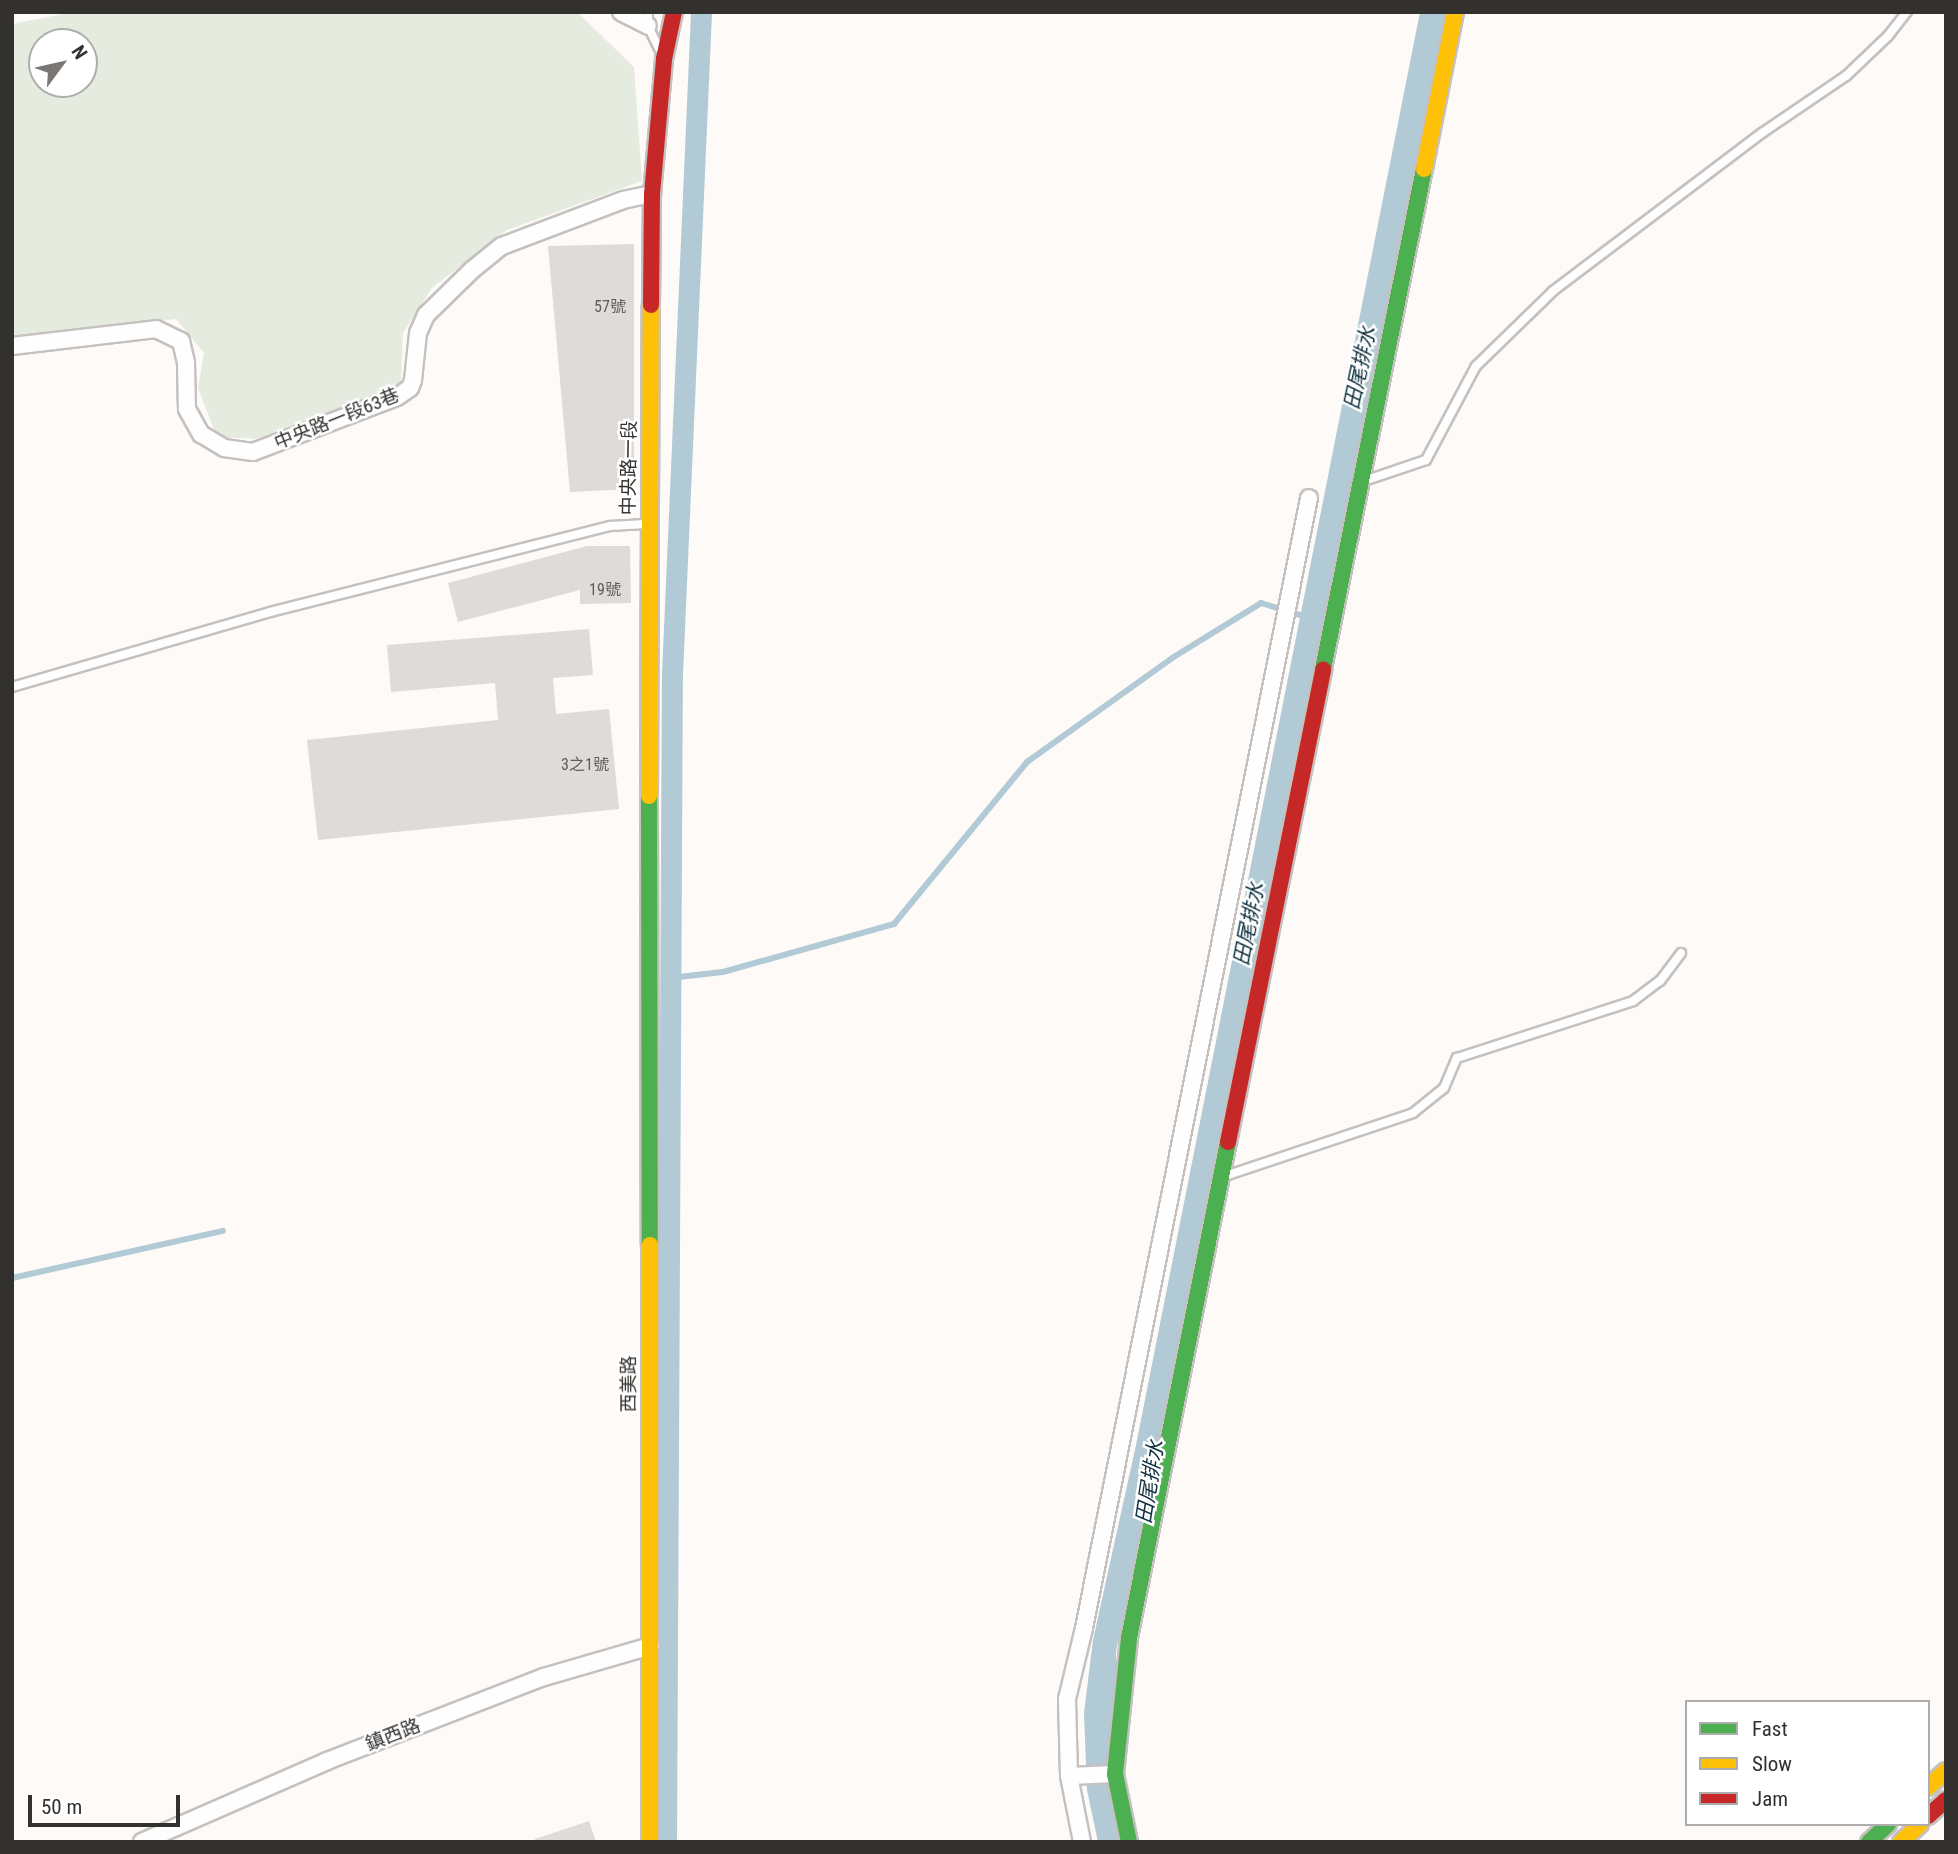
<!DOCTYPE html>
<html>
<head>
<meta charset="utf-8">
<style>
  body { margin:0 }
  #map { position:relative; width:1958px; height:1854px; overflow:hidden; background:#fdfaf7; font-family:"Roboto Condensed","Noto Sans TC",sans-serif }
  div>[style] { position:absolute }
  .green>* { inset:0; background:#e5ebdf }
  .water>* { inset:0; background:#b1cad5 }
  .stream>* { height:6px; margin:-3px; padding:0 3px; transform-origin:3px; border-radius:3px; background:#b1cad5 }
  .canal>* { height:21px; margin:-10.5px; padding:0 10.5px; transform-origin:10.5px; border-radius:10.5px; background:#b1cad5 }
  .building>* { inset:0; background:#dedbd9 }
  .roads { filter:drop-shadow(2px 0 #c4c1bf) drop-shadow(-2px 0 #c4c1bf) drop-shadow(0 2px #c4c1bf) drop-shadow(0 -2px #c4c1bf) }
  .lane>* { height:8px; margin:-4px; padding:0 4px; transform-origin:4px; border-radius:4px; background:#fffefe }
  .street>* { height:16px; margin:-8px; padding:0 8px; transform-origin:8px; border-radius:8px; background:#fffefe }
  .fast>* { height:16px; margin:-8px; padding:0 8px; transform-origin:8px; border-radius:8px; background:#4caf50 }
  .slow>* { height:16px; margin:-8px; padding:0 8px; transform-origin:8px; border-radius:8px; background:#ffc107 }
  .jam>* { height:16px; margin:-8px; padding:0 8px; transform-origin:8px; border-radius:8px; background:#c62828 }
  span { translate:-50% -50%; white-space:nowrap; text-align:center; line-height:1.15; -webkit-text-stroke:5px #fff; paint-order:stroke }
  .number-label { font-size:16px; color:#5e5c59 }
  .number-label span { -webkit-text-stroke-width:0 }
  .street-label { font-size:19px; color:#33312e }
  .water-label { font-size:21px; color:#0f303e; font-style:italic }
  .frame { position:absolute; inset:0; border:14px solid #33312e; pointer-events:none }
  .legend { position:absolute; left:1685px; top:1700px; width:245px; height:126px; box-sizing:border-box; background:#fff; border:2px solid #adadab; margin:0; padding:9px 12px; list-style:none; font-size:21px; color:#33312e }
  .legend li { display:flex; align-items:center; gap:14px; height:35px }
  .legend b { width:35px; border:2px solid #adadab }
  .north { position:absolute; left:28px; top:28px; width:70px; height:70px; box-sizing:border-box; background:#fff; border:2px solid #adadab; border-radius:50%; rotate:57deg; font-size:19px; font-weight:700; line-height:28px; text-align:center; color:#33312e }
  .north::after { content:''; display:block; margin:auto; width:24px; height:32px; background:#7a7774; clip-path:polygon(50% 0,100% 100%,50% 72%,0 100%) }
  .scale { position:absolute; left:28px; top:1795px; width:152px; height:32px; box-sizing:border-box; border:4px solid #33312e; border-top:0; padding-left:9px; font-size:21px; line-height:24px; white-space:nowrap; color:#33312e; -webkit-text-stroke:5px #fff; paint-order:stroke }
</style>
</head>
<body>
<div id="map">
  <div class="green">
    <div style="clip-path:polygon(evenodd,73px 12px,577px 12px,634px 67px,642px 181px,507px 230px,432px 288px,403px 333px,401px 384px,263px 439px,217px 437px,198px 388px,204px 353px,176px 319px,12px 337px,12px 24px,73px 12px,42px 42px,84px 42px,84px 84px,42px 84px,42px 42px)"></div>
  </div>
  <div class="water">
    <div style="clip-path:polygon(1420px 12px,1449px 12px,1116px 1652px,1122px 1842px,1098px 1842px,1087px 1790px,1084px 1713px,1093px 1640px,1136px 1445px)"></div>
  </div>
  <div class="stream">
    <div style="left:670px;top:978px;width:53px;rotate:-6.5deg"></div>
    <div style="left:723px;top:972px;width:178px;rotate:-15.7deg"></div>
    <div style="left:894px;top:924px;width:210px;rotate:-50.6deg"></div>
    <div style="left:1027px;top:762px;width:178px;rotate:-35.6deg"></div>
    <div style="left:1172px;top:658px;width:105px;rotate:-31.7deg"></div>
    <div style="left:1261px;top:603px;width:47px;rotate:17.3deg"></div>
    <div style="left:12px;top:1278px;width:216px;rotate:-12.6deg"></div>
  </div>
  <div class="canal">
    <div style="left:666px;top:1842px;width:1168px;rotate:-89.71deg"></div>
    <div style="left:672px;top:674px;width:663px;rotate:-87.49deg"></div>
  </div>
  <div class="building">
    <div style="clip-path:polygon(634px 244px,634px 489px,570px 492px,548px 246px)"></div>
    <div style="clip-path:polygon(587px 546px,630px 546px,631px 603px,580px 604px,580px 590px,458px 622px,448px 583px)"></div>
    <div style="clip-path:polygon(589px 629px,593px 675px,553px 678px,556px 714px,609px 709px,619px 809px,318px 840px,307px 740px,498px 720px,495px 683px,391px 692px,387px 645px)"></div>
    <div style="clip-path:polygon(589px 1821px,596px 1842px,535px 1842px,535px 1839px)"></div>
  </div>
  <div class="roads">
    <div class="lane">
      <div style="left:648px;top:12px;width:14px;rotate:90deg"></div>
      <div style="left:648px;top:26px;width:25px;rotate:64deg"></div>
      <div style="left:1364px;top:481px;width:65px;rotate:-18.7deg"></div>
      <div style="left:1426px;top:460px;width:106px;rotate:-62deg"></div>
      <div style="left:1476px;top:366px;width:107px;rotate:-44.2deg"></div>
      <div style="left:1553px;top:291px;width:262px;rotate:-37.1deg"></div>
      <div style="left:1762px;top:133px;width:102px;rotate:-34.2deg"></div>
      <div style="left:1846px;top:76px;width:58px;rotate:-43.6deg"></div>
      <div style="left:1888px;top:36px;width:31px;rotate:-52deg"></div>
      <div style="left:12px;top:687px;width:269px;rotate:-16.2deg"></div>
      <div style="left:270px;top:612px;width:351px;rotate:-14.2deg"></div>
      <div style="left:610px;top:526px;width:36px;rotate:-3deg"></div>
      <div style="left:1225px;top:1176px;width:198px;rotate:-18.5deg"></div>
      <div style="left:1413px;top:1113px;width:40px;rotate:-39deg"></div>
      <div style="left:1444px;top:1088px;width:33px;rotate:-67deg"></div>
      <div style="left:1457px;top:1058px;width:185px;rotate:-17.9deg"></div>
      <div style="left:1633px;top:1001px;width:34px;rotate:-37deg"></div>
      <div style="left:1660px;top:981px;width:35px;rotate:-53deg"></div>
    </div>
    <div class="street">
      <div style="left:621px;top:12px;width:30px;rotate:27deg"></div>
      <div style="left:12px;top:346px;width:145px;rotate:-6.7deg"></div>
      <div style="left:156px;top:329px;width:28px;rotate:26deg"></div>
      <div style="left:181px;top:341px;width:23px;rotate:77deg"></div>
      <div style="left:186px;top:363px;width:46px;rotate:88.8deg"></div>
      <div style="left:187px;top:409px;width:29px;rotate:61deg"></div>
      <div style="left:201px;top:434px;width:27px;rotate:31deg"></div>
      <div style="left:224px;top:448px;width:29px;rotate:8deg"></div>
      <div style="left:253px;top:452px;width:154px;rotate:-20.9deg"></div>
      <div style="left:397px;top:397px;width:16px;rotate:-35deg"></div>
      <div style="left:410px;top:388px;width:9px;rotate:-69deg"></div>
      <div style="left:413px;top:380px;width:47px;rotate:-83.9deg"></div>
      <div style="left:418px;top:333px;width:20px;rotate:-66deg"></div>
      <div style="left:426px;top:315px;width:64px;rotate:-44.4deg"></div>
      <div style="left:472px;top:270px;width:38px;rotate:-39deg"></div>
      <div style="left:502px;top:246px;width:129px;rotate:-20.8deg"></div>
      <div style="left:623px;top:200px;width:30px;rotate:-12deg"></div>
      <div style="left:1069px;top:1776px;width:46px;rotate:-2.5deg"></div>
      <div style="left:142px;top:1842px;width:202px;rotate:-23.6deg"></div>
      <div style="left:327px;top:1761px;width:233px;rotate:-21.2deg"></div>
      <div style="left:544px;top:1677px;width:111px;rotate:-16.2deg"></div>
      <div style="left:1082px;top:1842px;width:67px;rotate:-101.1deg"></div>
      <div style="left:1069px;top:1776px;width:77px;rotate:-91.5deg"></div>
      <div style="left:1067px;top:1699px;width:73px;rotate:-76.5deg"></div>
      <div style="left:1084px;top:1628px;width:1152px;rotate:-78.74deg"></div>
    </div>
    <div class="fast">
      <div style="left:1323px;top:669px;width:510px;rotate:-78.58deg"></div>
      <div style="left:649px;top:796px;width:449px;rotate:89.9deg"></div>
      <div style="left:1129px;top:1842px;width:69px;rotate:-101.6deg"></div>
      <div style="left:1115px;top:1774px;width:137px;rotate:-84.1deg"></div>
      <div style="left:1129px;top:1638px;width:506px;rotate:-78.71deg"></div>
      <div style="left:1869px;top:1842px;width:26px;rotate:-43deg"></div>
    </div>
    <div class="slow">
      <div style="left:1424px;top:169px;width:160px;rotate:-78.8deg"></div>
      <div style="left:649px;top:796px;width:491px;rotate:-89.8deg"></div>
      <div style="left:650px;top:1245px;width:597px;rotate:90deg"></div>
      <div style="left:1928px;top:1787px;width:24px;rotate:-42deg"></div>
      <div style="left:1901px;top:1842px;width:26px;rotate:-43deg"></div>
    </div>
    <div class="jam">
      <div style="left:651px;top:305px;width:111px;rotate:-89.5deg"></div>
      <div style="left:652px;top:194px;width:136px;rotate:-84.9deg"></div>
      <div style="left:664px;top:59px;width:48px;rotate:-78deg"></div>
      <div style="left:1228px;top:1142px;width:482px;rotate:-78.6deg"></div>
      <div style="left:1928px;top:1816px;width:24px;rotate:-42deg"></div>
    </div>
  </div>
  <div class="number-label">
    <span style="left:610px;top:307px">57號</span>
    <span style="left:605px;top:590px">19號</span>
    <span style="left:585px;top:765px">3之1號</span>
  </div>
  <div class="street-label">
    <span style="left:337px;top:419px;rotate:-22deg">中央路一段63巷</span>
    <span style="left:629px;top:468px;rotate:-89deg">中央路一段</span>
    <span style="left:629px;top:1384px;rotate:-90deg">西美路</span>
    <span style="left:393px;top:1735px;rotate:-21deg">鎮西路</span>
  </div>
  <div class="water-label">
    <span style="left:1360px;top:368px;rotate:-78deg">田尾排水</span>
    <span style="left:1249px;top:924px;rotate:-79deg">田尾排水</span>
    <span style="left:1150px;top:1482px;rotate:-81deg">田尾排水</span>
  </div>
  <div class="frame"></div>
  <ul class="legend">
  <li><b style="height:9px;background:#4caf50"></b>Fast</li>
  <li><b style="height:9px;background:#ffc107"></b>Slow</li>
  <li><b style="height:9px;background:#c62828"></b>Jam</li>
  </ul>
  <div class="north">N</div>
  <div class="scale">50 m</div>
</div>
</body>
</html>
